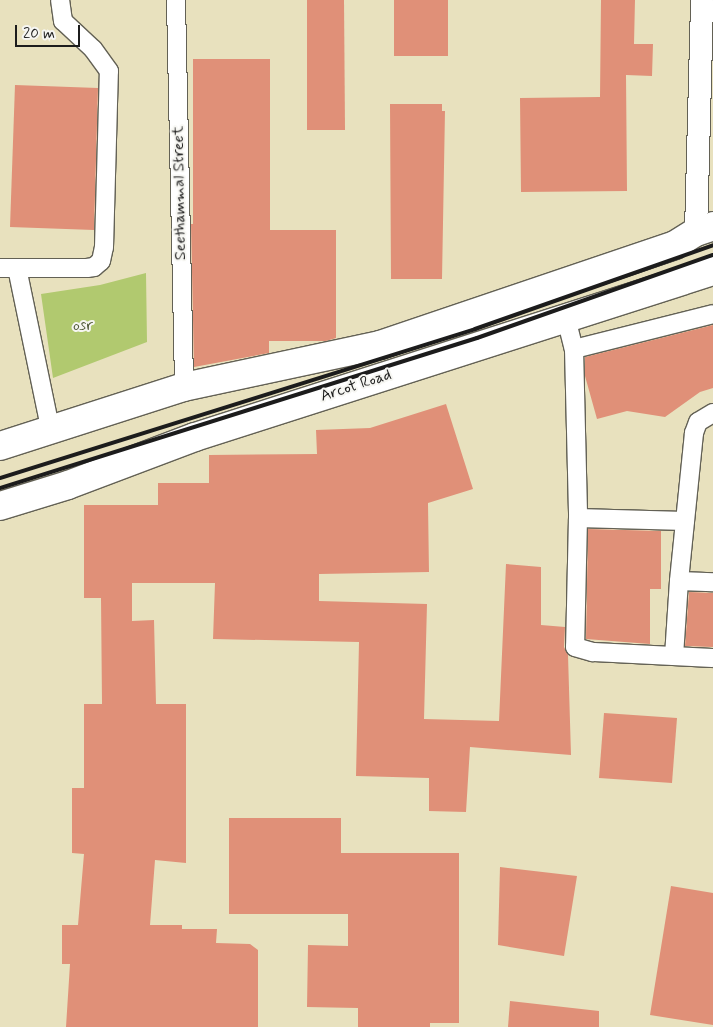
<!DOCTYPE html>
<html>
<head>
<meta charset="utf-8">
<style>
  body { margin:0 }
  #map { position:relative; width:713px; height:1027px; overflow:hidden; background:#e8e1be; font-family:Mynerve,sans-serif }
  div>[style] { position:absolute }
  .green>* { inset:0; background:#b1c96f }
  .building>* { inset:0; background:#e09078 }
  .roads { filter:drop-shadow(1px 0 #636155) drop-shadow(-1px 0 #636155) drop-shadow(0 1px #636155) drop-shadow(0 -1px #636155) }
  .minor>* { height:18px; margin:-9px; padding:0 9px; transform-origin:9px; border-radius:9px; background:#fff }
  .tertiary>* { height:22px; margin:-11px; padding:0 11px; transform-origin:11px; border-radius:11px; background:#fff }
  .primary>* { height:28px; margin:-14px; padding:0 14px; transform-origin:14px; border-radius:14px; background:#fff }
  .rail>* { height:4px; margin:-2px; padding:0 2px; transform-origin:2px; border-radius:2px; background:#1c1c1c }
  span { translate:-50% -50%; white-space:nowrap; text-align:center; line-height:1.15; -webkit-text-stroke:4px #f6f6f2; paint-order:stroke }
  .street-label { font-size:16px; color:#1c1c1c }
  .park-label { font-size:16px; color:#505939 }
  .scale { position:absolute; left:15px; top:25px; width:65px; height:22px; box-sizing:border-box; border:2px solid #1c1c1c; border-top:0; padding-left:6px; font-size:15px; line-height:18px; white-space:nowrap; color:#1c1c1c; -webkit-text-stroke:4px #f6f6f2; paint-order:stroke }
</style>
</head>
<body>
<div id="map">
  <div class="green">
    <div style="clip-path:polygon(146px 273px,147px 342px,53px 378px,41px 294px,100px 285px)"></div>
  </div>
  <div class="building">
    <div style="clip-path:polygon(307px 0,344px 0,345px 130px,307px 130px)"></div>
    <div style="clip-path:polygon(394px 0,448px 0,448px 56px,394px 56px)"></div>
    <div style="clip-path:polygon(601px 0,635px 0,634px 44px,653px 44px,652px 76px,626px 75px,627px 191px,521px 192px,520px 98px,600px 97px)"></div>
    <div style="clip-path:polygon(193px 59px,270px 59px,270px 230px,336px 230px,336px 338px,326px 341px,269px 341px,269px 353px,194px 367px,191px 224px,193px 224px)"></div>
    <div style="clip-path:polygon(15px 85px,98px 88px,94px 230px,10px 227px)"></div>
    <div style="clip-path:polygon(390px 104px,442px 104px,442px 111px,445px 111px,442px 279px,391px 279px)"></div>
    <div style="clip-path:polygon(713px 325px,713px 388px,700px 392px,665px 417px,627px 411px,597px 419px,585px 376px,585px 357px)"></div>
    <div style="clip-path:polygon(446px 404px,473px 489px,428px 503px,429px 572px,319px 574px,319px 601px,427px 604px,424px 719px,499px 721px,506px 564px,541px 567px,541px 625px,565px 627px,564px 647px,568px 655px,571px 755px,470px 747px,466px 812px,429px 811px,429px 778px,356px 776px,359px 642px,213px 639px,215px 583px,132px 583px,132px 621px,154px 620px,156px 704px,186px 704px,186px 863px,155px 860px,150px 925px,182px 925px,182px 929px,217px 929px,216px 943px,250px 944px,258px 950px,258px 1027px,66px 1027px,70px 964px,62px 964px,62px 925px,78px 925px,84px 854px,72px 853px,72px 788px,84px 788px,84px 704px,102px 704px,101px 598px,84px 598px,84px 505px,158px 505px,158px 483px,209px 483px,209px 455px,317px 454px,316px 430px,370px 428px)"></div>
    <div style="clip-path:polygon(588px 529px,661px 531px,661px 589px,650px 589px,650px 644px,586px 639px)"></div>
    <div style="clip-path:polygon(689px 592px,713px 593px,713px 647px,685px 646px)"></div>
    <div style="clip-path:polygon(604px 713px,677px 718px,672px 783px,599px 778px)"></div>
    <div style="clip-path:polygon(229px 818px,341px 818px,341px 853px,459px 853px,459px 1023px,430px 1023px,430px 1027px,358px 1027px,358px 1008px,307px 1007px,308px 945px,348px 946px,348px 914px,229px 914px)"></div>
    <div style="clip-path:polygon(500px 867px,577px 876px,564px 956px,498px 945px)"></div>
    <div style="clip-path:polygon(671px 886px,713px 893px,713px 1025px,650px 1015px)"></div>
    <div style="clip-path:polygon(510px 1001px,599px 1011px,599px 1027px,508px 1027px)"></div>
  </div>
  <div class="roads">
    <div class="minor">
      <div style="left:176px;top:0;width:387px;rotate:88.8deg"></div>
      <div style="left:0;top:268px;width:87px"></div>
      <div style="left:87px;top:268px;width:7px;rotate:-8deg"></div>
      <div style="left:94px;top:267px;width:9px;rotate:-41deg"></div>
      <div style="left:101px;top:261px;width:14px;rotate:-78deg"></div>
      <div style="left:104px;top:247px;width:176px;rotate:-88.4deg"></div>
      <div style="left:109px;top:71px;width:27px;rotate:-126deg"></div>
      <div style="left:93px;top:49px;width:41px;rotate:-137deg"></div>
      <div style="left:63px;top:21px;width:21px;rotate:-98deg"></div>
      <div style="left:17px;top:268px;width:167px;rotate:78.3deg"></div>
      <div style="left:566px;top:318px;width:32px;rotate:76deg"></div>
      <div style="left:574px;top:349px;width:169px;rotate:88.6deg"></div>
      <div style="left:578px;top:518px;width:129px;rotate:91.3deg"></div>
      <div style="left:575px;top:647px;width:19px;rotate:16deg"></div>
      <div style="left:593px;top:652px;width:120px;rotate:2.9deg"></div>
      <div style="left:574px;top:349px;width:143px;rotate:-14.1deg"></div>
      <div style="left:713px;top:413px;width:17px;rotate:149deg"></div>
      <div style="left:698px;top:422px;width:12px;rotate:110deg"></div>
      <div style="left:694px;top:433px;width:149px;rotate:95.8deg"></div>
      <div style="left:679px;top:581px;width:34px;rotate:2deg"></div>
      <div style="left:578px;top:518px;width:107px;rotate:1.6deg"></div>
      <div style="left:674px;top:656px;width:75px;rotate:-86.2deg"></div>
    </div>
    <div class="tertiary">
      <div style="left:696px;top:232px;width:232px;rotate:-88.5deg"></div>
    </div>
    <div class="primary">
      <div style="left:0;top:446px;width:193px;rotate:-17.8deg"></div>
      <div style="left:184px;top:387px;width:200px;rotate:-12.1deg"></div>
      <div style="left:380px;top:345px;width:311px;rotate:-18.7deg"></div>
      <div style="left:675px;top:245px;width:25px;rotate:-32deg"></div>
      <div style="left:696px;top:232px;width:18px;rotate:-19deg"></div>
      <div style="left:0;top:506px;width:71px;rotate:-17.2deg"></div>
      <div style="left:68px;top:485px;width:136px;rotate:-20.7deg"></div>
      <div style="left:195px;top:437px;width:544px;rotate:-17.77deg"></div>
    </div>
  </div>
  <div class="rail">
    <div style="left:0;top:478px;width:498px;rotate:-17.4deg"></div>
    <div style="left:475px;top:329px;width:252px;rotate:-19.4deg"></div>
    <div style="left:0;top:488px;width:500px;rotate:-17.46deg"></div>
    <div style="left:477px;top:338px;width:250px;rotate:-19.4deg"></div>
  </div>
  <div class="street-label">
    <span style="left:180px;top:193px;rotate:-91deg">Seethammal Street</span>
    <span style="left:356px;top:386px;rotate:-18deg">Arcot Road</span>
  </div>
  <div class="park-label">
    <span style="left:83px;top:326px">osr</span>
  </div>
  <div class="scale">20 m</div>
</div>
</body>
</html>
